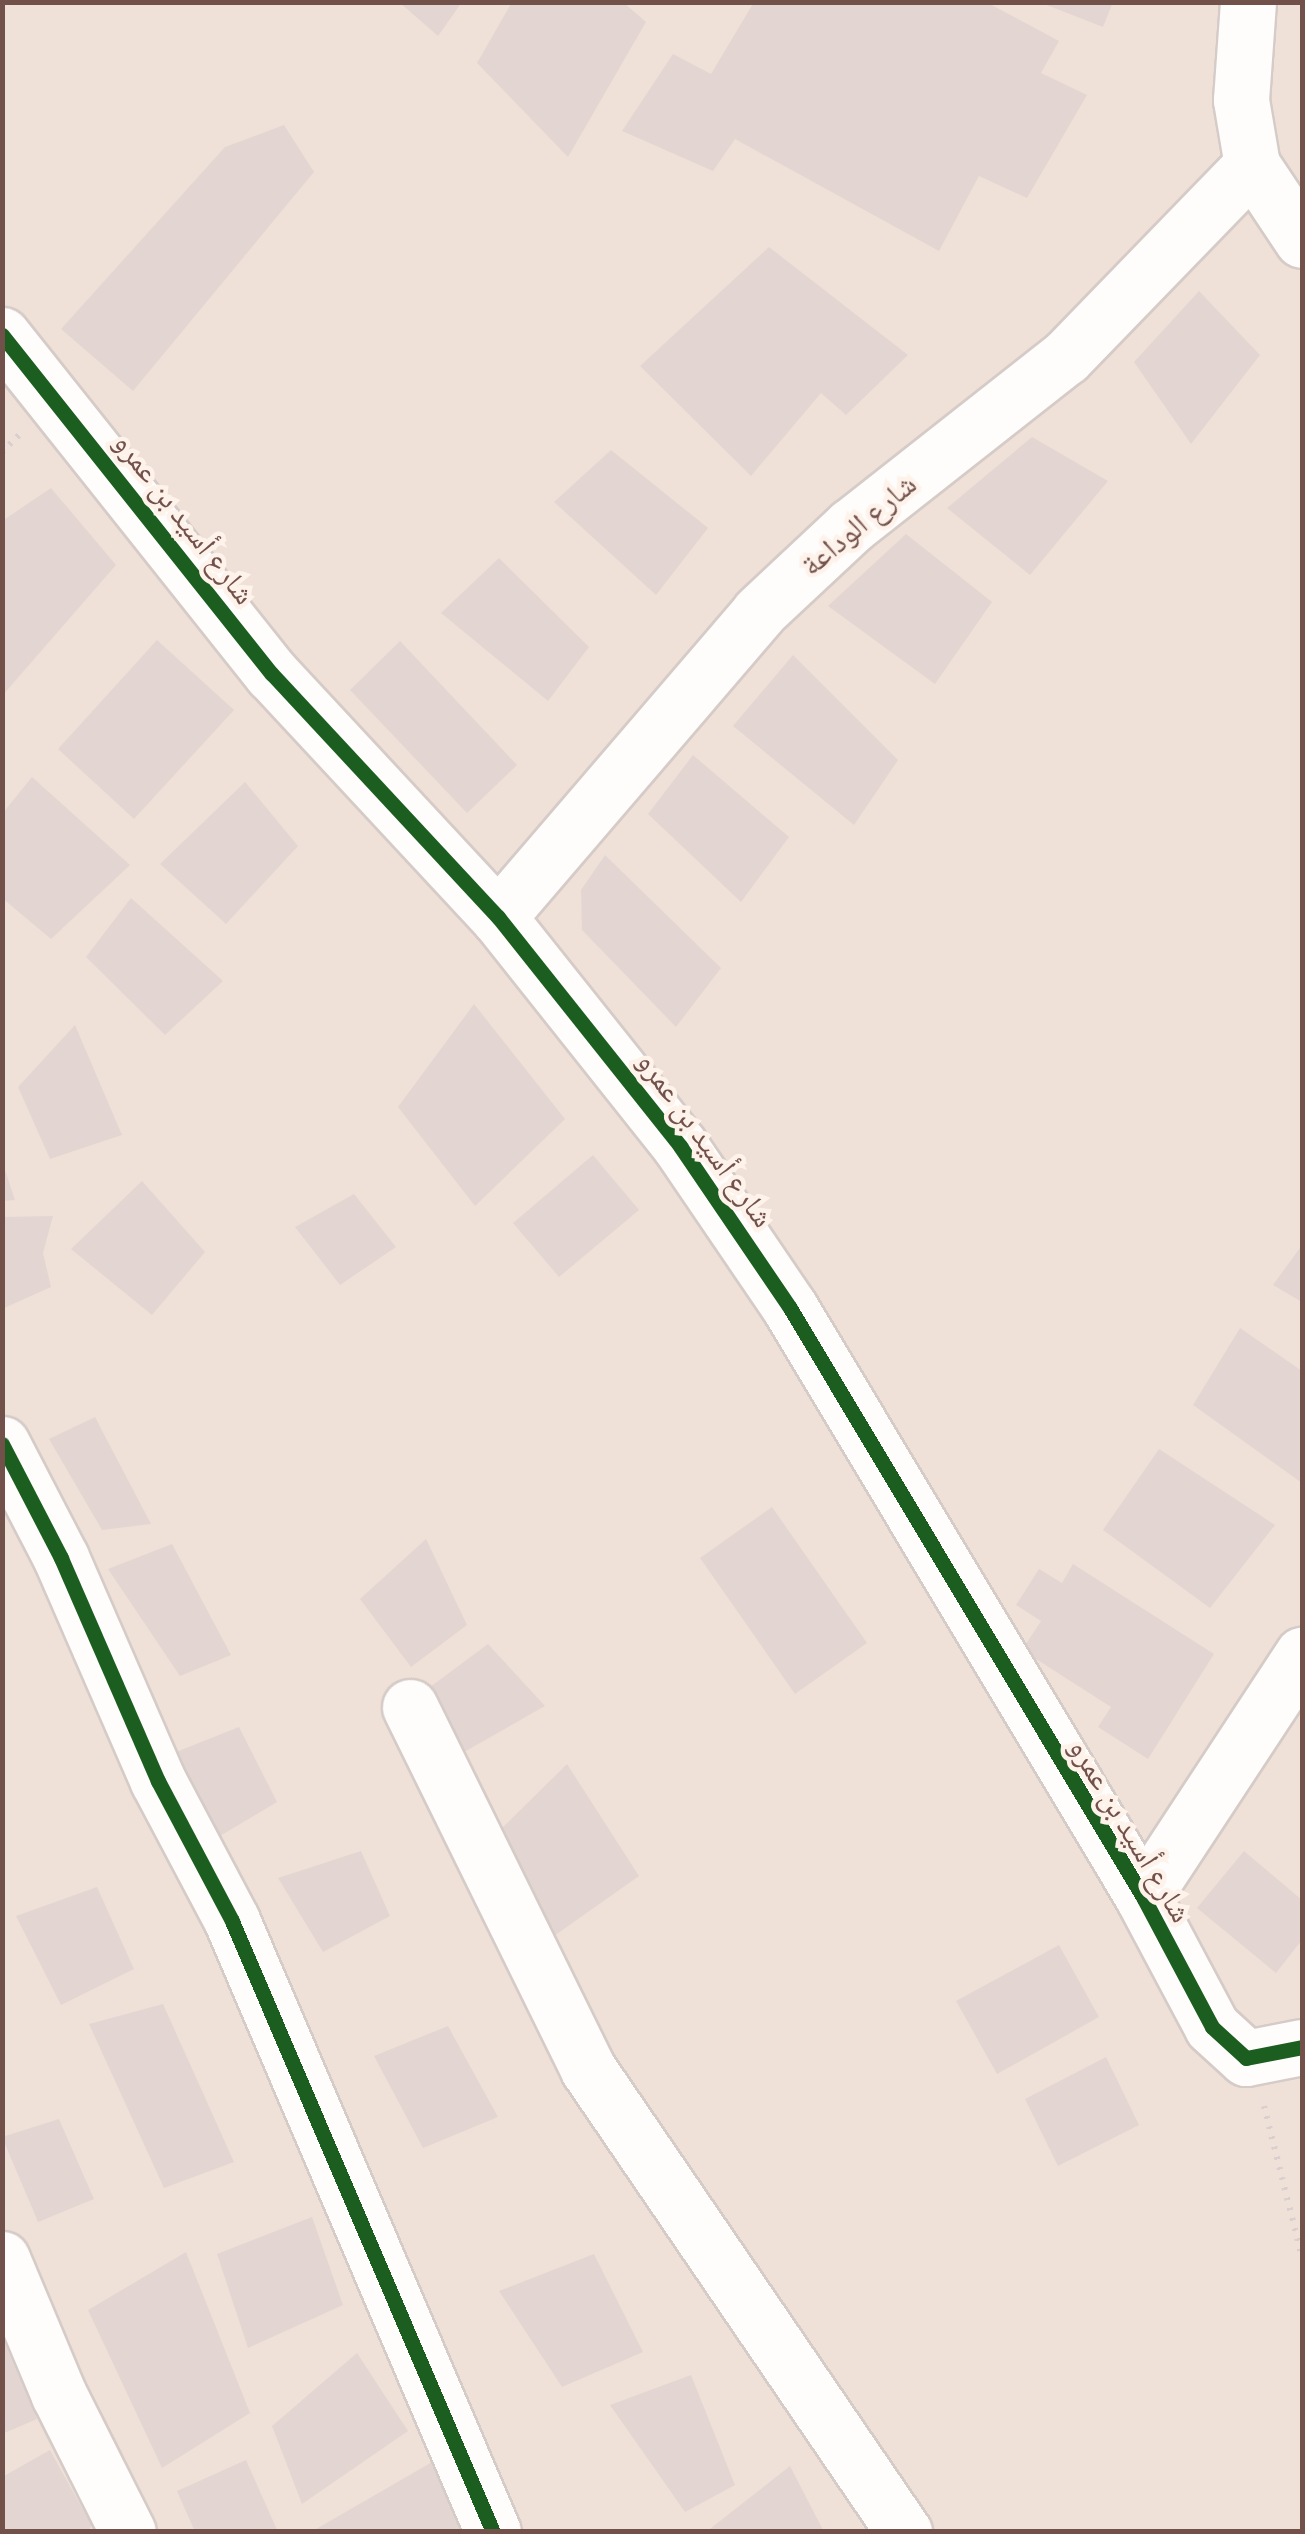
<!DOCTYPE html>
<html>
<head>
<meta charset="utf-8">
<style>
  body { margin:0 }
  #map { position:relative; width:1305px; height:2534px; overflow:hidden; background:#f6efea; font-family:"Titillium Web","Noto Naskh Arabic",sans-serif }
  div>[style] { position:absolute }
  .residential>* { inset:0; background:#efe0d8 }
  .building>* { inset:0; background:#e3d6d2 }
  .path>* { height:6px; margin-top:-3px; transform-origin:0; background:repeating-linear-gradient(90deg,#d9cfce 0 2.5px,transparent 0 10.5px) }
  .roads { filter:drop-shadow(2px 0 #d5cbc7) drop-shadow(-2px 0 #d5cbc7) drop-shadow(0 2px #d5cbc7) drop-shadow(0 -2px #d5cbc7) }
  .minor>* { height:55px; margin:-27.5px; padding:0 27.5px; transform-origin:27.5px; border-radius:27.5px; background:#fefdfc }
  .cycleway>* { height:15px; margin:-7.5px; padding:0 7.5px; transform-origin:7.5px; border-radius:7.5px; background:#1b5e20 }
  span { translate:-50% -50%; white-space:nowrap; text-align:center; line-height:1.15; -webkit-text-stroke:9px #fef3eb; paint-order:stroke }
  .street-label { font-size:30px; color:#73514b }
  .frame { position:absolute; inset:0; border:5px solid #73514b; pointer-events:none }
</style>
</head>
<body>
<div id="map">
  <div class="residential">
    <div style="clip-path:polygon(3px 3px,1302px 3px,1302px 2531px,3px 2531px)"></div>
  </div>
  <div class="building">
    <div style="clip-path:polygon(399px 2px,462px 2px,438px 36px)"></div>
    <div style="clip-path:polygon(512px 2px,623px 2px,646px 22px,568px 157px,477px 63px)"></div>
    <div style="clip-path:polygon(754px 2px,986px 2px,1059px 41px,1041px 73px,1087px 95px,1027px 198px,979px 176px,939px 251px,735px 139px,713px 171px,622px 131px,673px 54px,711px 74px)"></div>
    <div style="clip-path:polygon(1039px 2px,1113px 2px,1103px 27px)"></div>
    <div style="clip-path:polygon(284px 125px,314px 172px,133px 391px,61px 329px,225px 147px)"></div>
    <div style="clip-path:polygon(769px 247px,908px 355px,846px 415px,821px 393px,751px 476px,640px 366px)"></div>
    <div style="clip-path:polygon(1199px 291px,1260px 355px,1191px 444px,1134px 362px)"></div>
    <div style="clip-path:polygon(1032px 437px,1108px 481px,1030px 575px,947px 508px)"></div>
    <div style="clip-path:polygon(611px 450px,708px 528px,656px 595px,554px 502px)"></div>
    <div style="clip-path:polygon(51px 488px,116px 565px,2px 696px,2px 521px)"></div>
    <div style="clip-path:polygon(906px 534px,992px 602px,935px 684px,828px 606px)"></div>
    <div style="clip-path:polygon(499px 558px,589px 647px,548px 701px,441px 613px)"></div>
    <div style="clip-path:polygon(157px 640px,234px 710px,134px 819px,58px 749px)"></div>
    <div style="clip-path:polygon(400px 641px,517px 765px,467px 813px,350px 690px)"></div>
    <div style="clip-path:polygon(793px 655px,898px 760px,854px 825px,733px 726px)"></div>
    <div style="clip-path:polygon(693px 755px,789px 837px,741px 902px,648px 814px)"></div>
    <div style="clip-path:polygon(32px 777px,130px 865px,51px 939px,2px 898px,2px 814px)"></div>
    <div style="clip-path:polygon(245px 782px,298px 846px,226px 924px,160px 864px)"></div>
    <div style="clip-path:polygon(605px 855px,721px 968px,676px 1027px,582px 930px,581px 890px)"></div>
    <div style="clip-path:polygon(131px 898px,223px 981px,165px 1035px,86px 957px)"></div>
    <div style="clip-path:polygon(474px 1004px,565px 1119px,475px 1206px,398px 1107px)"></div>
    <div style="clip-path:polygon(75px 1025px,122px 1135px,50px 1159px,18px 1087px)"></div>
    <div style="clip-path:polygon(593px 1155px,639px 1210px,559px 1277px,513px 1223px)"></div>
    <div style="clip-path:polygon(3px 1164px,15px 1200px,2px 1201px)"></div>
    <div style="clip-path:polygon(142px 1181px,205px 1252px,152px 1315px,71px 1249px)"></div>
    <div style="clip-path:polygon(354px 1194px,396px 1247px,340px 1285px,295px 1227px)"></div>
    <div style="clip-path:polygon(53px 1216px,43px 1253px,51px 1287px,2px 1309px,2px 1217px)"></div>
    <div style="clip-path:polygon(1302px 1245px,1302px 1302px,1273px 1285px)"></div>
    <div style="clip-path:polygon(1240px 1328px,1302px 1371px,1302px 1483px,1193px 1405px)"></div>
    <div style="clip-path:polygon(95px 1417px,151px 1524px,102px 1530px,49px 1439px)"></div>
    <div style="clip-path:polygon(1159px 1449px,1275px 1525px,1210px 1608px,1103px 1530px)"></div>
    <div style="clip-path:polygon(772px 1507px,867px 1643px,795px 1694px,700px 1558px)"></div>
    <div style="clip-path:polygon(426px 1539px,467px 1625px,411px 1667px,360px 1599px)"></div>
    <div style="clip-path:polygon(172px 1544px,231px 1655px,180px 1676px,108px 1569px)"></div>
    <div style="clip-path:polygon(1073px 1564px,1214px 1654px,1148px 1759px,1098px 1727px,1111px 1707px,1022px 1650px,1041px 1621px,1016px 1605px,1039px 1569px,1062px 1583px)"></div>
    <div style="clip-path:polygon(488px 1644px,545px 1706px,459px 1755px,418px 1696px)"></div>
    <div style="clip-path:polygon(239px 1727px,277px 1802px,220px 1836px,176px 1752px)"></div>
    <div style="clip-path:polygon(567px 1764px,639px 1876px,547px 1941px,494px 1836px)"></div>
    <div style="clip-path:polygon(361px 1851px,390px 1916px,323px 1952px,278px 1878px)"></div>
    <div style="clip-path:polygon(1244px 1851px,1302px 1900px,1302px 1940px,1276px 1973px,1197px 1908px)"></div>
    <div style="clip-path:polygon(97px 1887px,134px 1969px,61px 2005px,16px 1916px)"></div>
    <div style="clip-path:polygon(1059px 1945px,1099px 2017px,997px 2074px,956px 2001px)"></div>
    <div style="clip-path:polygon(163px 2004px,234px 2162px,164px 2188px,89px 2024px)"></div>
    <div style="clip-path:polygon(448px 2026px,498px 2117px,423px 2148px,374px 2056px)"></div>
    <div style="clip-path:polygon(1106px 2057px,1139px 2125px,1058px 2166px,1025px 2099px)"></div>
    <div style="clip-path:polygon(59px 2119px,94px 2199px,38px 2222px,2px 2137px)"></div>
    <div style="clip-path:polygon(312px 2217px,343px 2305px,248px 2348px,217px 2254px)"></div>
    <div style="clip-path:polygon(186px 2252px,250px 2413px,162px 2468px,88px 2310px)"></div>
    <div style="clip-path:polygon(594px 2254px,643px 2352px,562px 2387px,499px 2291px)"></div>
    <div style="clip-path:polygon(2px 2337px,37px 2419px,2px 2434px)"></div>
    <div style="clip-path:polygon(357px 2353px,408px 2431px,302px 2504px,272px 2426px)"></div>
    <div style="clip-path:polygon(691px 2375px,735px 2485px,685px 2512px,610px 2405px)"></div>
    <div style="clip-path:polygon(50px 2450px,92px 2526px,87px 2532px,2px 2532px,2px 2477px)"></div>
    <div style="clip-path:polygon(439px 2458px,466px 2532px,311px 2532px)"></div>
    <div style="clip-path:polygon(246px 2460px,278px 2532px,195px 2532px,177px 2491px)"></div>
    <div style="clip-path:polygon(790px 2466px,824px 2532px,706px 2532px)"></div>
  </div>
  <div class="path">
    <div style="left:2px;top:452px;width:24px;rotate:-45deg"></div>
    <div style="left:1264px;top:2106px;width:156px;rotate:75.9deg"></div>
  </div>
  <div class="roads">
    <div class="minor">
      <div style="left:1248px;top:2px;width:98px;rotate:94.1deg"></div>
      <div style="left:1241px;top:100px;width:66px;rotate:80.4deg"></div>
      <div style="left:1252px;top:165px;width:90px;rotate:56.3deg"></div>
      <div style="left:2px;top:335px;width:433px;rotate:51.5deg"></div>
      <div style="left:272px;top:674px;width:332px;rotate:47.1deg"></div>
      <div style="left:498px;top:917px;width:293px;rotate:51.5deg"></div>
      <div style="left:680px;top:1146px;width:196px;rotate:55.8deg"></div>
      <div style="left:790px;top:1308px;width:687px;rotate:59.06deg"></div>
      <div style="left:1143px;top:1897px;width:147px;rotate:62deg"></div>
      <div style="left:1212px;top:2027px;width:46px;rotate:42.4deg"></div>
      <div style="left:1246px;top:2058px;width:57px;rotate:-11.1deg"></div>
      <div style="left:498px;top:917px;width:401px;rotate:-49.4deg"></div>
      <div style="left:759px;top:612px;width:126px;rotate:-43.1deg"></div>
      <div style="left:851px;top:526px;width:273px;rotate:-38.2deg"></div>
      <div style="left:1066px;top:357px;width:267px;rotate:-45.9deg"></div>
      <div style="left:2px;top:1444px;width:128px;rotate:62.6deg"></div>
      <div style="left:61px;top:1558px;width:243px;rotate:66.5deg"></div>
      <div style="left:158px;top:1781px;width:158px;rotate:62.1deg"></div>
      <div style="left:232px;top:1921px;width:664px;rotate:66.87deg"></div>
      <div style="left:410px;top:1707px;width:403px;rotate:63.8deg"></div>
      <div style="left:588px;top:2069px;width:561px;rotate:55.69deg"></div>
      <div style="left:1143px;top:1897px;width:290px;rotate:-56.7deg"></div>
      <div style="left:2px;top:2259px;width:147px;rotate:67.3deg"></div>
      <div style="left:59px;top:2395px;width:153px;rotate:63.3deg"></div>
    </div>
  </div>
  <div class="cycleway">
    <div style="left:2px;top:335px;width:433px;rotate:51.5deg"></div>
    <div style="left:272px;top:674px;width:332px;rotate:47.1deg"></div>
    <div style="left:498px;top:917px;width:293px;rotate:51.5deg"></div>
    <div style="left:680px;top:1146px;width:196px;rotate:55.8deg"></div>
    <div style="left:790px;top:1308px;width:687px;rotate:59.06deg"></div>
    <div style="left:1143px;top:1897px;width:147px;rotate:62deg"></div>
    <div style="left:1212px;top:2027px;width:46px;rotate:42.4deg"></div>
    <div style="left:1246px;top:2058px;width:57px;rotate:-11.1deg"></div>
    <div style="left:2px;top:1444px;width:128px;rotate:62.6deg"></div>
    <div style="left:61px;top:1558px;width:243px;rotate:66.5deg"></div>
    <div style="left:158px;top:1781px;width:158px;rotate:62.1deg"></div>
    <div style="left:232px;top:1921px;width:664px;rotate:66.87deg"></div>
  </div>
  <div class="street-label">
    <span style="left:185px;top:518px;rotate:52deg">شارع أسيد بن عمرو</span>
    <span style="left:858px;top:524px;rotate:-40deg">شارع الوداعة</span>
    <span style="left:706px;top:1139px;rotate:54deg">شارع أسيد بن عمرو</span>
    <span style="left:1131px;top:1830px;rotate:59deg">شارع أسيد بن عمرو</span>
  </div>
  <div class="frame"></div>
</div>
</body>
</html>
